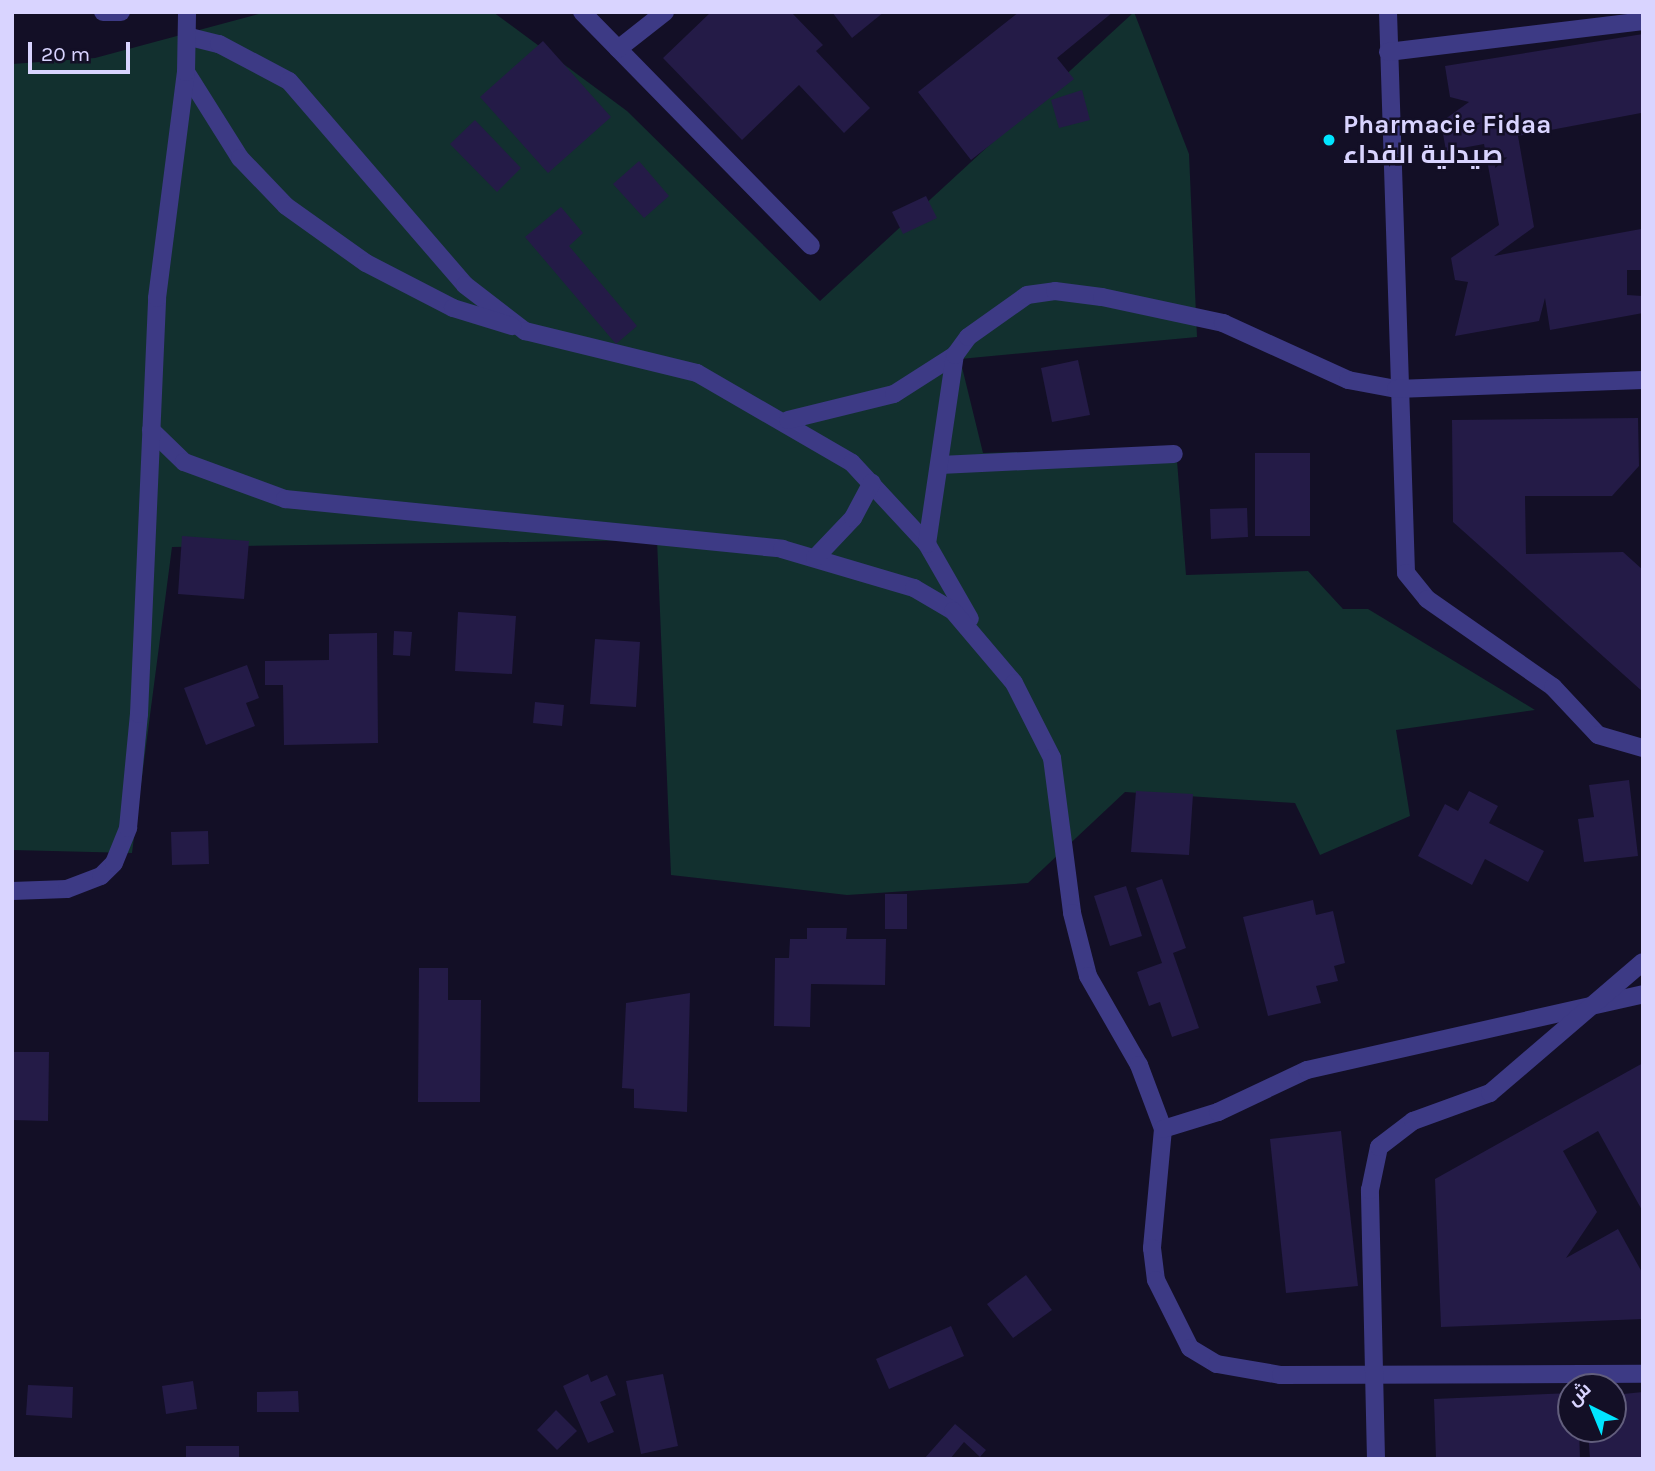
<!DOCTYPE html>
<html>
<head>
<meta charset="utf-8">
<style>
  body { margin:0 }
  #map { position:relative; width:1655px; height:1471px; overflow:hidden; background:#130f26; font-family:Karla,Cairo,sans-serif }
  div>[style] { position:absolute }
  .green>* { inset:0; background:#12302f }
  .building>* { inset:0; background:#241b47 }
  .minor>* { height:18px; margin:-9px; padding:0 9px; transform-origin:9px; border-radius:9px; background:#3d3a85 }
  .dots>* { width:19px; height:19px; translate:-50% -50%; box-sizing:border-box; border:4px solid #130f26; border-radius:50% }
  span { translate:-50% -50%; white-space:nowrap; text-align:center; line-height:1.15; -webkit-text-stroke:5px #130f26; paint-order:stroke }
  .poi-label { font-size:26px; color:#d9d4ff; font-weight:700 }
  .left { translate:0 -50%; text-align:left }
  .frame { position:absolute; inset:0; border:14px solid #d9d4ff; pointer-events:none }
  .north { position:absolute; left:1557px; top:1373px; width:70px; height:70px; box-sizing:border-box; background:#130f26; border:2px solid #625e7d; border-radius:50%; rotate:317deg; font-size:19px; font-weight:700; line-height:28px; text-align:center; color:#d9d4ff }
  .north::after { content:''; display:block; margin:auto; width:24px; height:32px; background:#00e5ff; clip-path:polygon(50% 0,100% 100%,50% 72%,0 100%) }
  .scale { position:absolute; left:28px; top:42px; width:102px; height:32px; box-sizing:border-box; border:4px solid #d9d4ff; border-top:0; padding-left:9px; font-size:21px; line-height:24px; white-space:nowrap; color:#d9d4ff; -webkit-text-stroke:5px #130f26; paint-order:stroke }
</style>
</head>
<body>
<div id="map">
  <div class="green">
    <div style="clip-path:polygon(266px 12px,493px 12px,627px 111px,820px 301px,1134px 12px,1189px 154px,1197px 337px,960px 359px,983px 453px,1176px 448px,1186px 575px,1308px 571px,1343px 609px,1368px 609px,1535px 710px,1396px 730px,1410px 816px,1320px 855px,1295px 803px,1125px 792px,1028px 883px,847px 895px,671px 875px,657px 540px,172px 547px,132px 853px,12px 850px,12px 64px,95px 58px)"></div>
  </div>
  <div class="building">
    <div style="clip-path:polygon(711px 12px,791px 12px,823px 45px,816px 51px,870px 108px,844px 133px,799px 85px,742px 140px,663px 58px)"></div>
    <div style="clip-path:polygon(832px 12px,884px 12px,852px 38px)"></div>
    <div style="clip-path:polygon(1019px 12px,1113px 12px,1057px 58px,1074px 79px,971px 160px,918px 92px)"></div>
    <div style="clip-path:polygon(1643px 34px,1641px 113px,1518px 136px,1534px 227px,1494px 256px,1641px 229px,1643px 270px,1627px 270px,1627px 295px,1643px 296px,1643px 313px,1550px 330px,1545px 298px,1539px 321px,1455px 336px,1468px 282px,1455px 280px,1451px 258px,1499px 225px,1484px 144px,1446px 151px,1441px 122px,1469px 102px,1450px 97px,1445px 66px)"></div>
    <div style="clip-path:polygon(543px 41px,611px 117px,548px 173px,480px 97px)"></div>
    <div style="clip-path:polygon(1082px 90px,1090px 120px,1059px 128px,1051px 100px)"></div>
    <div style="clip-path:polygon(475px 120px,521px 168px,497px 192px,450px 144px)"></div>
    <div style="clip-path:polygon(639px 161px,669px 196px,644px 218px,613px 184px)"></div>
    <div style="clip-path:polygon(926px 196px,937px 218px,903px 234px,892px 212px)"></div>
    <div style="clip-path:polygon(561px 207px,583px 233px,569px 246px,637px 326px,616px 344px,525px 237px)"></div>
    <div style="clip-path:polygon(1078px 360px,1090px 415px,1052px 422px,1041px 368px)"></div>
    <div style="clip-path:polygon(1638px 418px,1639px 466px,1612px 496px,1525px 496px,1526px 554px,1623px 552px,1643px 570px,1643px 692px,1453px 522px,1452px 420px)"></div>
    <div style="clip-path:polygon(1255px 453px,1310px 453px,1310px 536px,1255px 536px)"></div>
    <div style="clip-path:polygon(1247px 508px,1248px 537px,1211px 539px,1210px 509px)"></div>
    <div style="clip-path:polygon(182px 536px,249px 541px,244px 599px,178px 594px)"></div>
    <div style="clip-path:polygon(458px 612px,516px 616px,512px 674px,455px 671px)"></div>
    <div style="clip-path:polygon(394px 631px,412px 632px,410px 656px,393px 655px)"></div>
    <div style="clip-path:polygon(377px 633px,378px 743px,284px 745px,283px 685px,265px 685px,265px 661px,329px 660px,329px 634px)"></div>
    <div style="clip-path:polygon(595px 639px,640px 642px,636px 707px,590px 704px)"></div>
    <div style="clip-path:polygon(247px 665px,259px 698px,246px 703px,255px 726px,206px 745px,184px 688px)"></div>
    <div style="clip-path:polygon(535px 702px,564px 705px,562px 726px,533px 723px)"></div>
    <div style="clip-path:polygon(1629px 780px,1638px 856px,1584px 862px,1578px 819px,1594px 817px,1589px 785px)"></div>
    <div style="clip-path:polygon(1136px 791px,1193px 794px,1189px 855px,1131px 852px)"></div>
    <div style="clip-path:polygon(1469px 791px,1498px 806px,1489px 823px,1544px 851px,1528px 882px,1485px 859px,1472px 885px,1418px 856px,1445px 804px,1458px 811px)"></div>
    <div style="clip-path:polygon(208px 831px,209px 864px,172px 865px,171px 832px)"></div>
    <div style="clip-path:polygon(1162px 879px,1186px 948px,1173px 953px,1199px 1028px,1172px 1037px,1160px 1002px,1149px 1006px,1137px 972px,1162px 963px,1136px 888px)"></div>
    <div style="clip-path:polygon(1126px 886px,1142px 936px,1110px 946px,1094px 896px)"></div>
    <div style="clip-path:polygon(885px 894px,907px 894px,907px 929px,885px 929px)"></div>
    <div style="clip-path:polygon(1313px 900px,1316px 915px,1333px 911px,1345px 963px,1334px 966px,1338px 981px,1316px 986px,1321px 1003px,1268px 1016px,1243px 917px)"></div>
    <div style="clip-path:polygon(807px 928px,847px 928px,846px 939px,886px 939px,885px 985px,811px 984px,810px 1027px,774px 1026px,775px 958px,789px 958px,790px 939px,807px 939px)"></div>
    <div style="clip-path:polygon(419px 968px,448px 968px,448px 1000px,481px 1000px,480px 1102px,418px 1102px)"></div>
    <div style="clip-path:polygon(690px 993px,687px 1112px,634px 1108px,634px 1089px,622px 1088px,626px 1003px)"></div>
    <div style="clip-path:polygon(12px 1052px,49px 1052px,48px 1121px,12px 1120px)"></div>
    <div style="clip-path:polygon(1643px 1063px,1643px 1212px,1598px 1131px,1563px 1151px,1597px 1212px,1566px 1258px,1618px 1229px,1643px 1274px,1643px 1319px,1441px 1327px,1435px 1179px)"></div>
    <div style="clip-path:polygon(1341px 1131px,1358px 1286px,1286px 1293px,1270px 1139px)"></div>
    <div style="clip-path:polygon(1026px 1275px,1052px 1310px,1013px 1338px,987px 1304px)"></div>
    <div style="clip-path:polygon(951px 1326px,964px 1356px,889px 1389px,876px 1359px)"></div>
    <div style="clip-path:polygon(588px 1374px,591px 1382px,607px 1375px,616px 1395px,600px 1402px,614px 1432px,588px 1443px,563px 1386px)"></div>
    <div style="clip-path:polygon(663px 1374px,678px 1446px,641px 1454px,626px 1381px)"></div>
    <div style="clip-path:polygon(193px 1381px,197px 1409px,166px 1414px,162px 1386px)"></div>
    <div style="clip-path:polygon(28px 1385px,73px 1387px,72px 1418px,26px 1415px)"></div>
    <div style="clip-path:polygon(298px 1391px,299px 1412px,257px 1412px,257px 1392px)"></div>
    <div style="clip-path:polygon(1643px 1392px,1643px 1459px,1590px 1459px,1588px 1429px,1613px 1429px,1613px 1395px)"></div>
    <div style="clip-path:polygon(1571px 1393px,1571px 1429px,1579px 1429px,1580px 1459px,1436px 1459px,1434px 1399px)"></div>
    <div style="clip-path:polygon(556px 1410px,577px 1431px,557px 1450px,537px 1430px)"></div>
    <div style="clip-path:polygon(955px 1424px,986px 1450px,980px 1457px,964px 1442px,950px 1459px,924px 1459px)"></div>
    <div style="clip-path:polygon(186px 1446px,239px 1446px,239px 1459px,186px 1459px)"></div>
  </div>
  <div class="minor">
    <div style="left:103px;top:12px;width:18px"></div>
    <div style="left:582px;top:12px;width:327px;rotate:45.6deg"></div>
    <div style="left:1388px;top:12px;width:561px;rotate:88.16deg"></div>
    <div style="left:1406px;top:573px;width:33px;rotate:51deg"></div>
    <div style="left:1427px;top:599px;width:154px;rotate:34.9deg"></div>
    <div style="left:1553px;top:687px;width:66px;rotate:46.8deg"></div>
    <div style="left:1598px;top:735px;width:47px;rotate:16.1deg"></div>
    <div style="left:190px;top:37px;width:30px;rotate:14deg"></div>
    <div style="left:219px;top:44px;width:79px;rotate:27.9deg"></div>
    <div style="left:289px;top:81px;width:269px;rotate:49.2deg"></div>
    <div style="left:465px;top:285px;width:76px;rotate:37.5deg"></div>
    <div style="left:525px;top:331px;width:177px;rotate:13.7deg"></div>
    <div style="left:697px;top:373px;width:179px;rotate:30.1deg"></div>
    <div style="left:852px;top:463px;width:110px;rotate:47.2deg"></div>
    <div style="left:927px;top:544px;width:86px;rotate:60.2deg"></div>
    <div style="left:618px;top:49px;width:60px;rotate:-38.2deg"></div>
    <div style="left:1388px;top:52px;width:257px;rotate:-6.9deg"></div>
    <div style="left:186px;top:72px;width:102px;rotate:57.9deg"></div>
    <div style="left:240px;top:158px;width:66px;rotate:46.2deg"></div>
    <div style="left:286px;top:206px;width:98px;rotate:35.5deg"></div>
    <div style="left:366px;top:263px;width:98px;rotate:27.3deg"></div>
    <div style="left:453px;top:308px;width:62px;rotate:17deg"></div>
    <div style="left:788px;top:420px;width:109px;rotate:-13.8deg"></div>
    <div style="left:894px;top:394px;width:72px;rotate:-32.6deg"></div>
    <div style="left:151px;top:430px;width:46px;rotate:44.1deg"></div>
    <div style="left:184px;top:462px;width:108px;rotate:20.1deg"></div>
    <div style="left:285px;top:499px;width:500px;rotate:5.7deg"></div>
    <div style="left:782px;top:549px;width:138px;rotate:16.5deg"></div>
    <div style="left:914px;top:588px;width:45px;rotate:30.5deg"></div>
    <div style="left:953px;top:611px;width:94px;rotate:49.7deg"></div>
    <div style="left:1014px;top:683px;width:84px;rotate:63.1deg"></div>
    <div style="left:1052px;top:758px;width:156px;rotate:82.6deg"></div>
    <div style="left:1072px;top:913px;width:65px;rotate:75.7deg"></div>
    <div style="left:1088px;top:976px;width:103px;rotate:60.2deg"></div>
    <div style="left:1139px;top:1065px;width:68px;rotate:69.4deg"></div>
    <div style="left:1163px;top:1129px;width:120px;rotate:95.3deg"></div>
    <div style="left:1152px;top:1248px;width:32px;rotate:83deg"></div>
    <div style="left:1156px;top:1280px;width:76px;rotate:63.4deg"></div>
    <div style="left:1190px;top:1348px;width:31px;rotate:31deg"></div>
    <div style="left:1217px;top:1364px;width:65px;rotate:9.8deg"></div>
    <div style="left:1281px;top:1375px;width:362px;rotate:-0.2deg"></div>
    <div style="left:940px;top:465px;width:234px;rotate:-2.7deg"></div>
    <div style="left:927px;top:544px;width:191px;rotate:-81.6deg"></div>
    <div style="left:955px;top:355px;width:22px;rotate:-54deg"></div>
    <div style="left:968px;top:337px;width:72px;rotate:-35.4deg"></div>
    <div style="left:1027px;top:295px;width:28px;rotate:-8deg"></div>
    <div style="left:1055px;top:291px;width:47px;rotate:7.3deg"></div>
    <div style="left:1102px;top:297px;width:124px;rotate:12.1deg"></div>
    <div style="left:1223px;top:323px;width:137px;rotate:24.5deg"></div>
    <div style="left:1348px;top:380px;width:49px;rotate:10.6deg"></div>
    <div style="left:1396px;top:389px;width:247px;rotate:-2.1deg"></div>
    <div style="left:815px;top:558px;width:55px;rotate:-46.5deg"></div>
    <div style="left:853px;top:518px;width:40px;rotate:-62deg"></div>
    <div style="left:12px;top:891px;width:55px;rotate:-2.1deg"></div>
    <div style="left:67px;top:889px;width:36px;rotate:-21deg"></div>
    <div style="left:101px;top:876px;width:18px;rotate:-45deg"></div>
    <div style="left:114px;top:863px;width:38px;rotate:-68deg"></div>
    <div style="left:128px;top:828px;width:115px;rotate:-84.5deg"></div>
    <div style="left:139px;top:714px;width:416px;rotate:-87.5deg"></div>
    <div style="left:157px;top:298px;width:228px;rotate:-82.7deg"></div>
    <div style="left:186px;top:72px;width:60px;rotate:-89deg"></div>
    <div style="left:1163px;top:1129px;width:58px;rotate:-17.2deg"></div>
    <div style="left:1218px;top:1112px;width:98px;rotate:-25.3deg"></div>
    <div style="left:1307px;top:1070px;width:344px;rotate:-12.7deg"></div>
    <div style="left:1376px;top:1459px;width:269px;rotate:-91.3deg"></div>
    <div style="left:1370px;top:1190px;width:44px;rotate:-78.2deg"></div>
    <div style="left:1379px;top:1147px;width:43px;rotate:-37.4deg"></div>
    <div style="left:1413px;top:1121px;width:82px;rotate:-20deg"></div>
    <div style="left:1490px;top:1093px;width:201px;rotate:-40.6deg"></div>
  </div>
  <div class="dots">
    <div style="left:1329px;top:140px;background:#00e5ff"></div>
  </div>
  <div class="poi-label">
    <span class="left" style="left:1343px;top:140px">Pharmacie Fidaa<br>صيدلية الفداء</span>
  </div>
  <div class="frame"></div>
  <div class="north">ش</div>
  <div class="scale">20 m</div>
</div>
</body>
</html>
